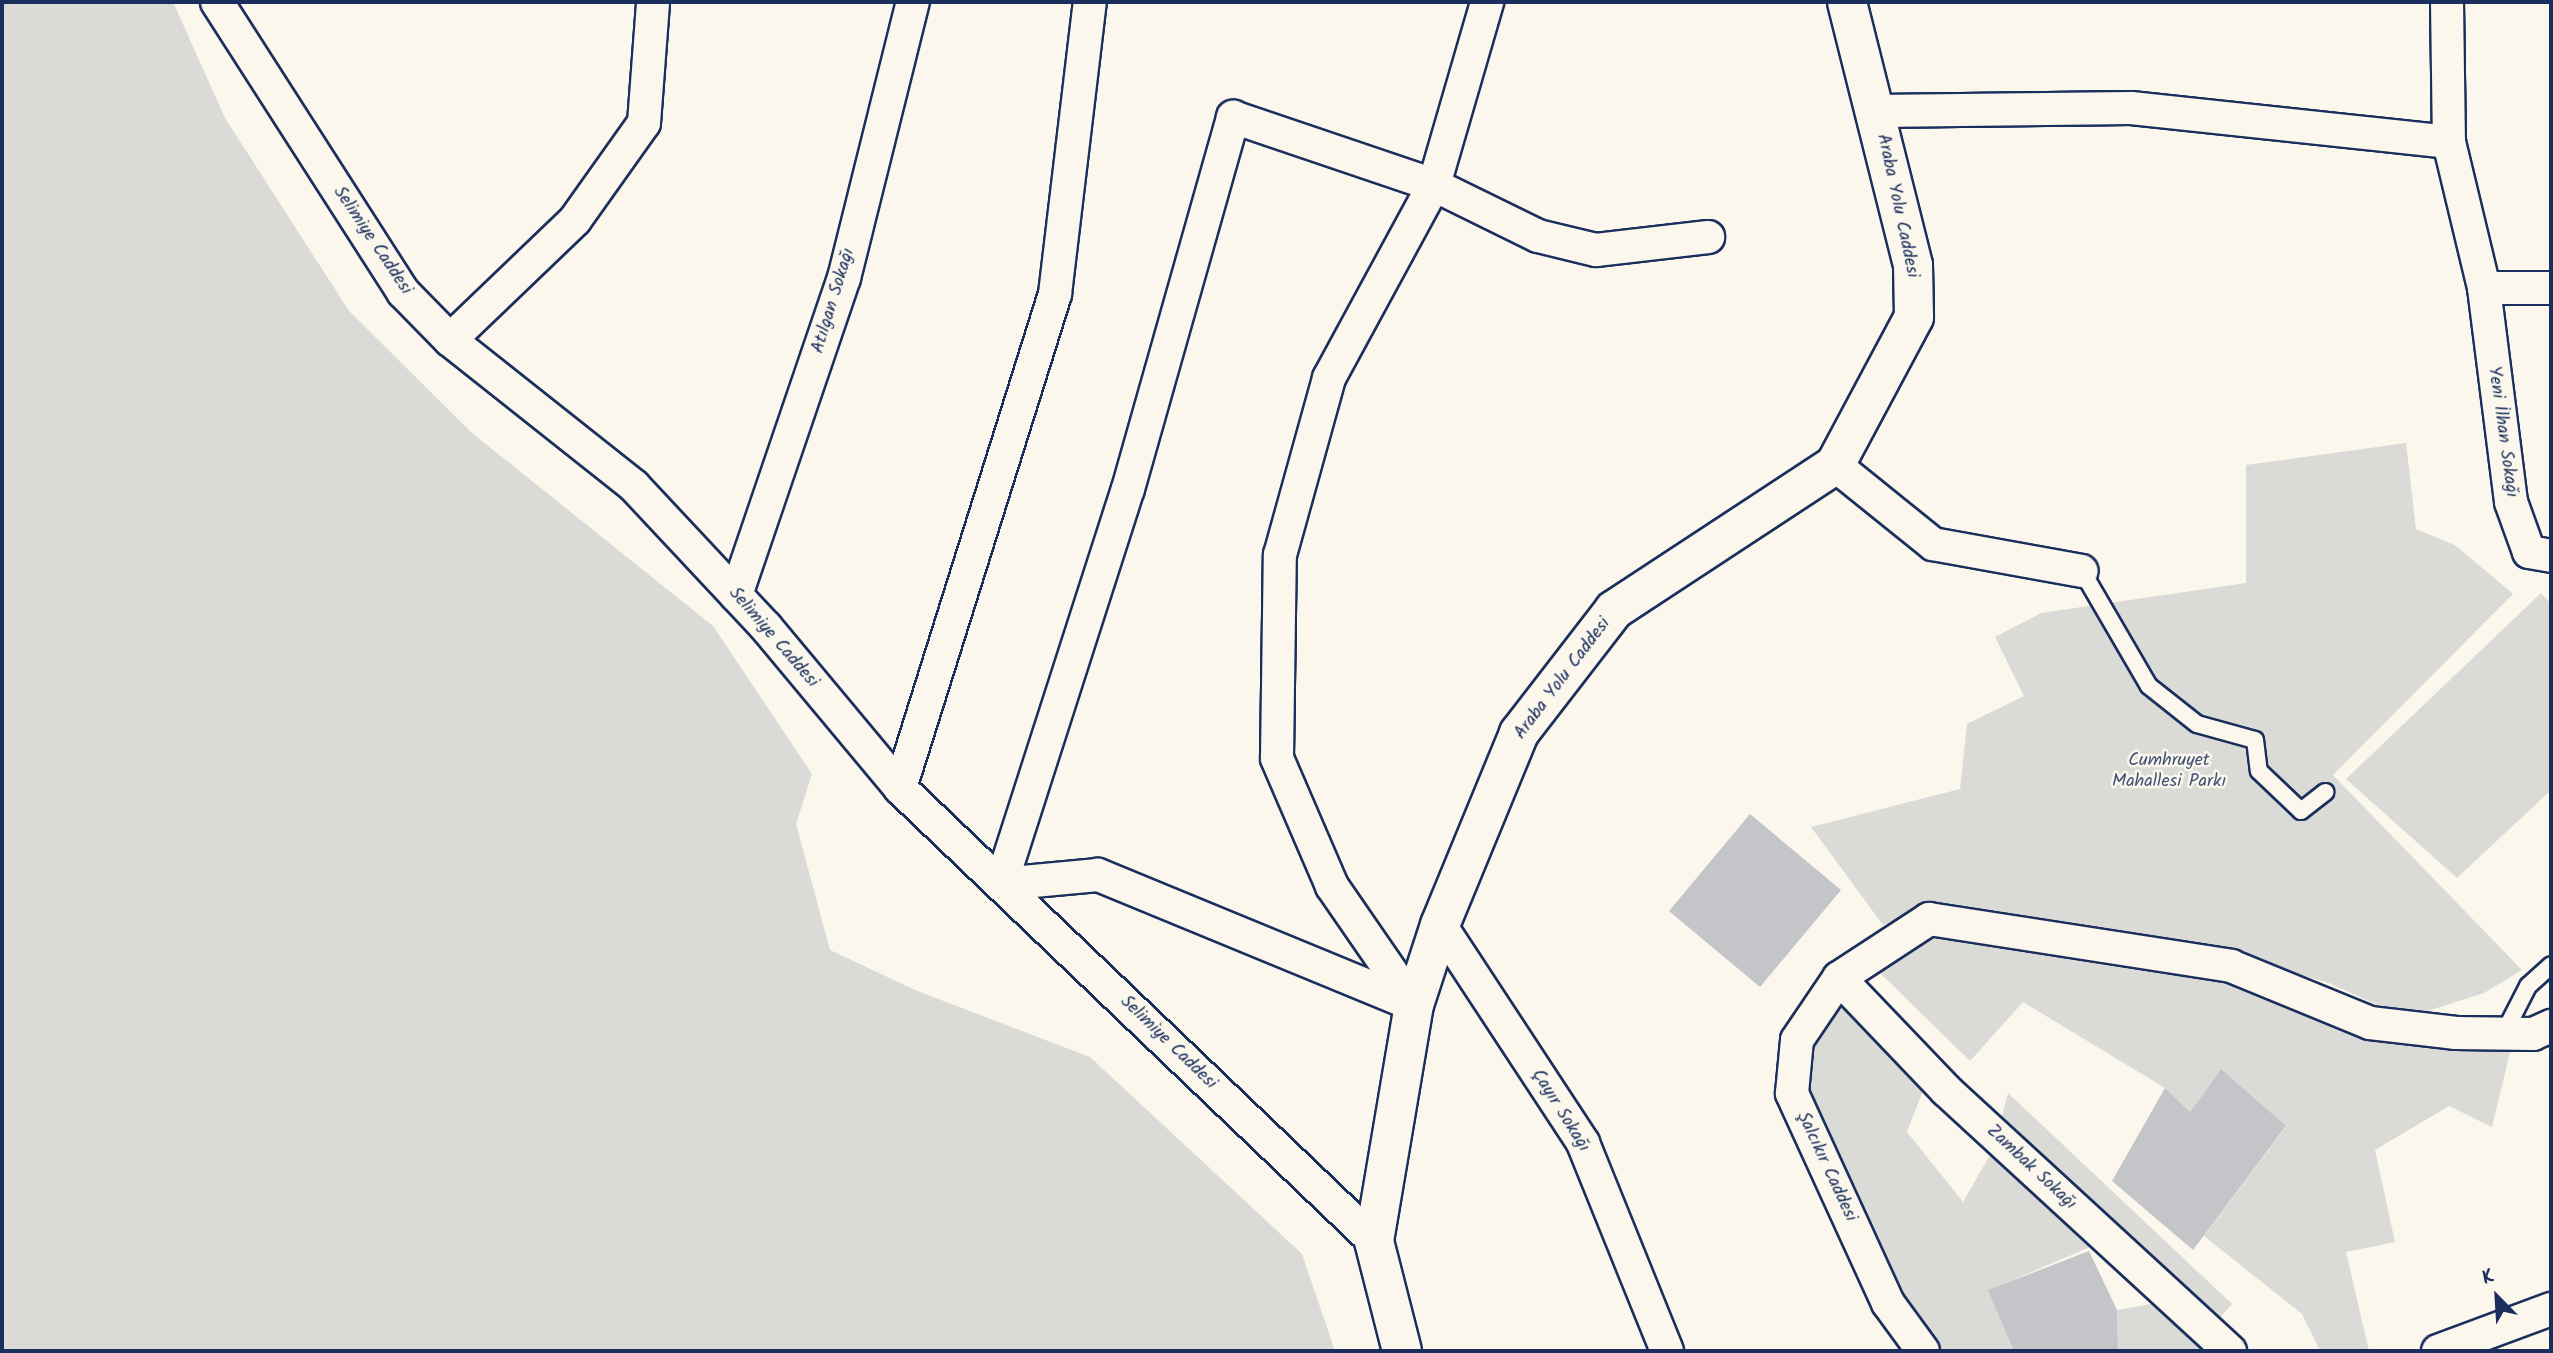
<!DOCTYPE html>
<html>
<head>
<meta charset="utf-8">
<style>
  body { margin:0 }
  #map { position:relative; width:2553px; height:1353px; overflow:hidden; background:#fbf7ec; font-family:Kalam,sans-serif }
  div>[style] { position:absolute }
  .green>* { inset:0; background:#dadad7 }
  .building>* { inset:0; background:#c3c5c9 }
  .roads { filter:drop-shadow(2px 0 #1b2f5e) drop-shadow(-2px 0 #1b2f5e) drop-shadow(0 2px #1b2f5e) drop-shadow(0 -2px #1b2f5e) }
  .lane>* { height:16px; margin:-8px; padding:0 8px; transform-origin:8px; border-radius:8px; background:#fbf7ec }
  .street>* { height:32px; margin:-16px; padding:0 16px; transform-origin:16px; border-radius:16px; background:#fbf7ec }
  .secondary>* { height:38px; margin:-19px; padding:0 19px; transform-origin:19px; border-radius:19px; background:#fbf7ec }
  span { translate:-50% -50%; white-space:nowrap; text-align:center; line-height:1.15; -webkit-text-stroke:5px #fbf7ec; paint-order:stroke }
  .street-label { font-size:18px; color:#1b2f5e }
  .park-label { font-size:18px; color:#415176 }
  .frame { position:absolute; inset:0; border:4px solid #1b2f5e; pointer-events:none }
  .north { position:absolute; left:2462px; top:1262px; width:70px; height:70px; -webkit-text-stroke:5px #fbf7ec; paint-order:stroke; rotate:336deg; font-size:19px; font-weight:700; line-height:28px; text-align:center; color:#1b2f5e }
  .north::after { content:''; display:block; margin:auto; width:24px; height:32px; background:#1b2f5e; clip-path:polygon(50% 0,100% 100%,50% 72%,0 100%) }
</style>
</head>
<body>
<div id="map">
  <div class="green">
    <div style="clip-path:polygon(2px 2px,173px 2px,225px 118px,349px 311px,472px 433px,713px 626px,812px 774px,796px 824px,830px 950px,915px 990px,1090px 1057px,1302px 1254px,1335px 1351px,2px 1351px)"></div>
    <div style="clip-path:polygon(2406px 443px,2416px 529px,2455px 545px,2513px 594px,2333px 775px,2522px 970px,2484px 993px,2406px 1018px,2329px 983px,2186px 942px,1940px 903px,1883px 925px,1811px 827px,1960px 789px,1967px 724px,2024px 696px,1995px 637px,2041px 613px,2246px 583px,2246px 465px)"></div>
    <div style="clip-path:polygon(2541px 593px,2551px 604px,2551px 790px,2457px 878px,2346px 779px)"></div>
    <div style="clip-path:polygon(1937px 933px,2228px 977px,2512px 1044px,2492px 1127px,2449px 1106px,2375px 1150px,2395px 1242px,2346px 1252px,2369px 1351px,2320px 1351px,2302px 1314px,2204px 1236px,2286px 1127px,2221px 1069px,2190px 1112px,2165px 1088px,2023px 1002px,1970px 1061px,1878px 971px)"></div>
    <div style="clip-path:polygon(1841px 996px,1924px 1088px,1907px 1132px,1963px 1202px,1993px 1150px,2008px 1093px,2232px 1304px,2208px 1331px,2102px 1242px,1989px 1290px,2014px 1351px,1932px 1351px,1811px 1100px,1805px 1042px)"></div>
    <div style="clip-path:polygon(2168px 1301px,2218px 1351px,2118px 1351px,2117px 1310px)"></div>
  </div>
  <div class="building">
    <div style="clip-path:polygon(1750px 814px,1841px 890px,1760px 987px,1669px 911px)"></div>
    <div style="clip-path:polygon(2221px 1069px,2286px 1126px,2193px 1250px,2112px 1181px,2165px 1088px,2190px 1112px)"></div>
    <div style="clip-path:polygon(2089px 1251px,2117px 1310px,2118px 1351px,2014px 1351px,1988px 1290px)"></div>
  </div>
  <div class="roads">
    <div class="lane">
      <div style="left:2082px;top:571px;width:133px;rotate:59.8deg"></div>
      <div style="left:2149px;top:686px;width:61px;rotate:38.4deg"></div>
      <div style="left:2197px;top:724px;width:60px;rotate:15.4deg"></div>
      <div style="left:2255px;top:740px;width:31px;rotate:83deg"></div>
      <div style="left:2259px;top:771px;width:58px;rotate:43.6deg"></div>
      <div style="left:2301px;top:811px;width:31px;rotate:-38deg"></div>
      <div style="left:2504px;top:1033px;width:53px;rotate:-62.9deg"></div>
      <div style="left:2528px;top:986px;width:31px;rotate:-42deg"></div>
    </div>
    <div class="street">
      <div style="left:217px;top:2px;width:345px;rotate:57.3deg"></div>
      <div style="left:403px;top:292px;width:67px;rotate:45.6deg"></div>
      <div style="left:450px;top:340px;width:235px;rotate:38.4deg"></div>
      <div style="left:634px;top:486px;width:193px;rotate:46.9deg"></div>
      <div style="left:766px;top:627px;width:209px;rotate:50.2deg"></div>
      <div style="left:900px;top:788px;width:656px;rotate:43.7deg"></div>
      <div style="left:2447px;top:2px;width:140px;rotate:89.2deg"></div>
      <div style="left:2449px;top:142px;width:150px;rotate:76.5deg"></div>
      <div style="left:2484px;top:288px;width:67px"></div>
      <div style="left:1876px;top:111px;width:255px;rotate:-0.7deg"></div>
      <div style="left:2131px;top:108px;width:320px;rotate:6.1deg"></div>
      <div style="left:2484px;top:288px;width:216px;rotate:82.8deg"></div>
      <div style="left:2511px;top:502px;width:53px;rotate:70.2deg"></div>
      <div style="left:2529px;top:552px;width:22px;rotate:10deg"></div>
      <div style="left:450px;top:340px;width:173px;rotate:-43.8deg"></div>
      <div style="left:575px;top:220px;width:119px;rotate:-54.6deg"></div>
      <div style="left:644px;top:123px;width:121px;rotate:-85.7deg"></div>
      <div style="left:1835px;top:465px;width:126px;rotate:38.9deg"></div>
      <div style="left:1933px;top:544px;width:151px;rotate:10.3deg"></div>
      <div style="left:736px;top:595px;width:335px;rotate:-71.2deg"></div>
      <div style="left:844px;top:278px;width:284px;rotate:-76deg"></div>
      <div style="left:900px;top:788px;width:518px;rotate:-72.58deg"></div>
      <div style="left:1055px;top:294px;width:294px;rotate:-83.2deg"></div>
      <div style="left:1440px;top:925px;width:261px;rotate:56.7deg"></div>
      <div style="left:1583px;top:1143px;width:224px;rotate:68deg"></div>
      <div style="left:1839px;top:978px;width:155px;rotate:46.3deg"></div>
      <div style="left:1946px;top:1090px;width:386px;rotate:42.6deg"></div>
      <div style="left:1414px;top:1005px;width:342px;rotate:-157.6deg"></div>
      <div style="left:1098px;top:875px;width:97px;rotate:174.7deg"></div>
      <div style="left:1001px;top:884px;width:415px;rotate:-72.2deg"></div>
      <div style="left:1128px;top:489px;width:387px;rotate:-74.2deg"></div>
      <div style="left:1233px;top:117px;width:212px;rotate:18.7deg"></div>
      <div style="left:1434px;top:185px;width:116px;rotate:26.1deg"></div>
      <div style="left:1538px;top:236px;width:60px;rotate:13.6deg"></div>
      <div style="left:1596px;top:250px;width:113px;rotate:-6.6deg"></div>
      <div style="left:1414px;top:1005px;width:145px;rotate:-124.6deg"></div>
      <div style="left:1332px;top:886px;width:139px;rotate:-113.3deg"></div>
      <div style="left:1277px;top:758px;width:203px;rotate:-89.2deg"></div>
      <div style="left:1280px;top:555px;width:184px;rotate:-74.5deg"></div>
      <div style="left:1329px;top:378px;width:220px;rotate:-61.5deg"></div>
      <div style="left:1434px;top:185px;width:191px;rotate:-73.8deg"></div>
      <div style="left:1923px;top:1351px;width:59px;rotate:-126.1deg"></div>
      <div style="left:1888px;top:1303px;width:231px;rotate:-114.6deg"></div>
      <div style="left:1792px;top:1093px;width:53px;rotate:-84.6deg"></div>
      <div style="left:1797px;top:1040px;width:75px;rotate:-55.9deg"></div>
      <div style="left:1839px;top:978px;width:108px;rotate:-33.2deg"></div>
      <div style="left:1929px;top:919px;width:306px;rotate:8.8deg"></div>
      <div style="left:2231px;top:966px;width:150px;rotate:22.3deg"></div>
      <div style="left:2370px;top:1023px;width:87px;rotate:6.6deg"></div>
      <div style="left:2456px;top:1033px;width:77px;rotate:0.7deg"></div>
      <div style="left:2533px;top:1034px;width:20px;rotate:-24deg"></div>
      <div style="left:2438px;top:1351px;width:121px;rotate:-20.4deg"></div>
    </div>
    <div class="secondary">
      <div style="left:1402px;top:1351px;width:114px;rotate:-104.3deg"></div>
      <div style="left:1374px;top:1241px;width:239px;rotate:-80.4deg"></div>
      <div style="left:1414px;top:1005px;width:84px;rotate:-72deg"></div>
      <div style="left:1440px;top:925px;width:208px;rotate:-67.6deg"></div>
      <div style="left:1519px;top:733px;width:155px;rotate:-52.3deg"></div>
      <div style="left:1614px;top:610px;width:264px;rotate:-33.3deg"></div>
      <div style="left:1835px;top:465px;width:168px;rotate:-61.9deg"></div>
      <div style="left:1914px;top:317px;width:52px;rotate:-91.1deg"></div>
      <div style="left:1913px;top:265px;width:271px;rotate:-104.1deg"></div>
    </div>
  </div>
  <div class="street-label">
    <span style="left:1897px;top:206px;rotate:78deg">Araba Yolu Caddesi</span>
    <span style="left:372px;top:241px;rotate:56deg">Selimiye Caddesi</span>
    <span style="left:834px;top:301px;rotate:-73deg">Atılgan Sokağı</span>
    <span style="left:2502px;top:432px;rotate:82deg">Yeni İlhan Sokağı</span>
    <span style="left:773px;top:638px;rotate:49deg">Selimiye Caddesi</span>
    <span style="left:1563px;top:679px;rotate:-53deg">Araba Yolu Caddesi</span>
    <span style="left:1168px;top:1043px;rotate:44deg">Selimiye Caddesi</span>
    <span style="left:1560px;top:1111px;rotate:58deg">Çayır Sokağı</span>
    <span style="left:1826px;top:1167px;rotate:65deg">Şalcıkır Caddesi</span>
    <span style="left:2031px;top:1168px;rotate:43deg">Zambak Sokağı</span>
  </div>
  <div class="park-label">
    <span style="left:2169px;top:772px">Cumhruyet<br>Mahallesi Parkı</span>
  </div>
  <div class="frame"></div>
  <div class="north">K</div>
</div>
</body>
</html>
